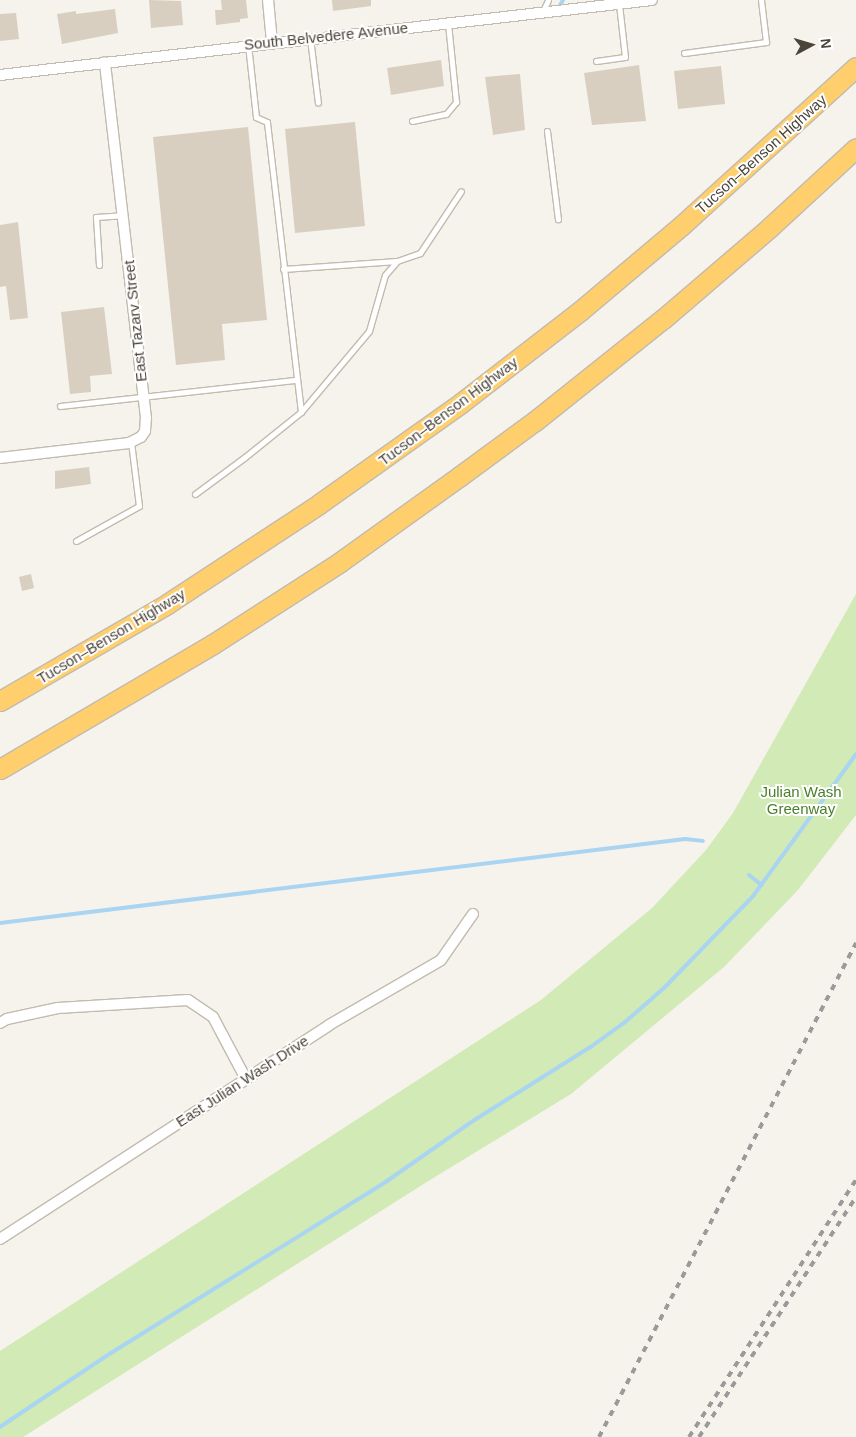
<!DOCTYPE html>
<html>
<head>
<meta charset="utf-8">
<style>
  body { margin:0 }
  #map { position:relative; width:856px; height:1437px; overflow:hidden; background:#f6f3ec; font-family:Arial,sans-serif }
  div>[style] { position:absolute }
  .green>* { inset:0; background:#d2eab5 }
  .stream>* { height:4px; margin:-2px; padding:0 2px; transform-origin:2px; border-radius:2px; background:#a9d4f2 }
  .building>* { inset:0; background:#d8cfc1 }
  .roads { filter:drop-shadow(1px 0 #c2bbae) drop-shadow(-1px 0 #c2bbae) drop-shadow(0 1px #c2bbae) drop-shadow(0 -1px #c2bbae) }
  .lane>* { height:5px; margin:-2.5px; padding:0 2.5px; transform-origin:2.5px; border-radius:2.5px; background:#fff }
  .street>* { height:10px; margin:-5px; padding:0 5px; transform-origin:5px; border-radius:5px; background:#fff }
  .highway>* { height:19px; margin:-9.5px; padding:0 9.5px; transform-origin:9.5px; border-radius:9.5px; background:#ffcf6e }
  .rail>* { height:4px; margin-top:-2px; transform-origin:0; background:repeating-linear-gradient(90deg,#9a9a9a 0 6px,transparent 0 12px) }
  span { translate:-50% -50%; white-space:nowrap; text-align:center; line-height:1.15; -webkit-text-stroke:4px #fff; paint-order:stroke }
  .street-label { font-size:15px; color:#4b4439 }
  .park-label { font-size:15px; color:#4a7f2a }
  .north { position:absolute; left:786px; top:20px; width:50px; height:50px; -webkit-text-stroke:4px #fff; paint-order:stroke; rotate:84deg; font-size:14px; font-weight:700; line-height:20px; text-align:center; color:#4b4439 }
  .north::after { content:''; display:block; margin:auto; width:18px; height:22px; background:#4b4439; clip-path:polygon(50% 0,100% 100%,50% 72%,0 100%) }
</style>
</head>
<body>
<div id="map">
  <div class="green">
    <div style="clip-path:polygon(856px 594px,856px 815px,798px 890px,724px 967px,571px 1094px,430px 1180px,23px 1437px,0 1437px,0 1351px,541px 1000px,652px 908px,706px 850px,733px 813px)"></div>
  </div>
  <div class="stream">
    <div style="left:558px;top:9px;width:10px;rotate:-61deg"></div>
    <div style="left:749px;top:875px;width:16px;rotate:38deg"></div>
    <div style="left:0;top:923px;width:690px;rotate:-6.99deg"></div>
    <div style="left:685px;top:839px;width:18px;rotate:6deg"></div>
    <div style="left:0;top:1427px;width:133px;rotate:-33.7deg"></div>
    <div style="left:111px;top:1353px;width:325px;rotate:-31.9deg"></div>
    <div style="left:387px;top:1181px;width:108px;rotate:-34.9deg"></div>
    <div style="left:476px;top:1119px;width:137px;rotate:-32.2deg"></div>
    <div style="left:592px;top:1046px;width:39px;rotate:-36deg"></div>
    <div style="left:624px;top:1023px;width:53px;rotate:-41.2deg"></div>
    <div style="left:664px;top:988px;width:128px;rotate:-45.9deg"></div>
    <div style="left:753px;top:896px;width:175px;rotate:-54deg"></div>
  </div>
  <div class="building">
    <div style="clip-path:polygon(149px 0,181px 1px,183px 25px,151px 28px)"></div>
    <div style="clip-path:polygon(221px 0,246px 0,248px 18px,240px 19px,240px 22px,216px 25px,215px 10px,222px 10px)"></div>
    <div style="clip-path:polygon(332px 0,371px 0,371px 6px,333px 11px)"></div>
    <div style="clip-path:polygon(115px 9px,118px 33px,62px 44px,57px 14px,76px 11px,76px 14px)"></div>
    <div style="clip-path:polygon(16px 13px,19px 39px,0 41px,0 14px)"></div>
    <div style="clip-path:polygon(441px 60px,444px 86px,391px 95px,387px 68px)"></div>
    <div style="clip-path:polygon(639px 65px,646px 121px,592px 125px,584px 73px)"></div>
    <div style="clip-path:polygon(721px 66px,725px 104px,678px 109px,674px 71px)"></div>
    <div style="clip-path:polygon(520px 74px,525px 130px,493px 135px,485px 77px)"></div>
    <div style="clip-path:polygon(355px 122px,365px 226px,295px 233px,285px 129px)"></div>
    <div style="clip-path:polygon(248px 127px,267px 320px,222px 324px,225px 360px,176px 365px,153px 137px)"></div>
    <div style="clip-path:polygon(18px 222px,28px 318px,10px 320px,6px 286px,0 287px,0 225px)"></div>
    <div style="clip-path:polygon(104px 307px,112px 374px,90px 376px,91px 392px,70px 394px,61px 312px)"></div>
    <div style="clip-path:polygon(89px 467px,91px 484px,55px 489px,55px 471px)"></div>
    <div style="clip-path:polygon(31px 574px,34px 588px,22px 591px,19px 577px)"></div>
  </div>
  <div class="roads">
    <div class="lane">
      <div style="left:542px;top:13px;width:14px;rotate:-65deg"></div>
      <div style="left:310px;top:38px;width:65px;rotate:83deg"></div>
      <div style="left:684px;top:53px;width:83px;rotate:-7.6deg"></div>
      <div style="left:766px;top:42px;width:42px;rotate:-96.8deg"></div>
      <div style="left:596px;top:61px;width:29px;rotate:-8deg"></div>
      <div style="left:625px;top:57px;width:53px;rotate:-96.5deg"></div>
      <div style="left:412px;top:121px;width:35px;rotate:-12deg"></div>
      <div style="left:446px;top:114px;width:16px;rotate:-50deg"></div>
      <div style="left:456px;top:102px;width:79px;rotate:-95.8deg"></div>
      <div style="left:547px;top:131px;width:89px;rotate:82.9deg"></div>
      <div style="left:99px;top:265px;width:48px;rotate:-93.6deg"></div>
      <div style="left:96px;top:217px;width:26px;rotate:-4deg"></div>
      <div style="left:283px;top:269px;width:114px;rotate:-4deg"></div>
      <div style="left:397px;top:261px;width:24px;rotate:-19deg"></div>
      <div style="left:420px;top:253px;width:74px;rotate:-56.5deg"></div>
      <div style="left:60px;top:406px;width:238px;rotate:-6.3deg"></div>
      <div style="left:301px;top:412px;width:106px;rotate:-50deg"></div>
      <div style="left:369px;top:331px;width:58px;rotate:-74.1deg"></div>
      <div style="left:385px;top:275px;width:18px;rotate:-49deg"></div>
      <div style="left:195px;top:494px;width:62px;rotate:-36.5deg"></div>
      <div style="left:245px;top:457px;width:72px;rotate:-38.8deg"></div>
      <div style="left:301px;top:412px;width:292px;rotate:-96.7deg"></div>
      <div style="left:267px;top:122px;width:12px;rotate:-156deg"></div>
      <div style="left:256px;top:117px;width:72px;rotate:-96.3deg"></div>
      <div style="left:76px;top:541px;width:72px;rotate:-29.1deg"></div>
      <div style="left:139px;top:506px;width:64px;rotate:-97.1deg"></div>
    </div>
    <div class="street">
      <div style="left:268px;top:0;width:42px;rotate:84.6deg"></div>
      <div style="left:0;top:75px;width:656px;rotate:-6.56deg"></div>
      <div style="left:0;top:458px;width:130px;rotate:-6.6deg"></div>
      <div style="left:129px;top:443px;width:13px;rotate:-27deg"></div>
      <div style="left:141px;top:437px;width:7px;rotate:-56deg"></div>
      <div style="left:145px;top:431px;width:13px;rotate:-86deg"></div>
      <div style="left:146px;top:418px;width:358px;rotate:-96.6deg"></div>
      <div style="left:0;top:1023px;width:8px;rotate:-30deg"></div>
      <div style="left:7px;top:1019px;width:52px;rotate:-12.2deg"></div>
      <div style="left:58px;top:1008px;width:130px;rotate:-3.5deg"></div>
      <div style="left:188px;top:1000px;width:30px;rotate:34deg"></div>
      <div style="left:213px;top:1017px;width:70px;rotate:62deg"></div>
      <div style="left:0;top:1239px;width:392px;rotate:-33deg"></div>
      <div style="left:329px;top:1025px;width:129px;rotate:-30.1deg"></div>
      <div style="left:441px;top:960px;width:56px;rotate:-55.2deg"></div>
    </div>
    <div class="highway">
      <div style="left:0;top:701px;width:193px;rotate:-30.1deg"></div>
      <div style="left:167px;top:604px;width:182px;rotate:-33.3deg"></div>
      <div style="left:319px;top:504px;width:174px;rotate:-35.4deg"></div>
      <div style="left:461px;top:403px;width:150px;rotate:-37.7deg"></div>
      <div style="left:580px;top:311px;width:132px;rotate:-40.1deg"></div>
      <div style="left:681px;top:226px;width:236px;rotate:-42.3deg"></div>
      <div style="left:0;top:769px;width:247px;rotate:-30.4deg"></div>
      <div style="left:213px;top:644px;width:151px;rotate:-32.8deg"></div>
      <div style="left:340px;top:562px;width:148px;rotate:-35.6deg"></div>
      <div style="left:460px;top:476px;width:93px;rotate:-36.3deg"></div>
      <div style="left:535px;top:421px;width:164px;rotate:-38.6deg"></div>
      <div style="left:663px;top:319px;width:140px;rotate:-40.6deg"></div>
      <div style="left:769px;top:228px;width:118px;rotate:-42.6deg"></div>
    </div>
  </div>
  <div class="rail">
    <div style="left:599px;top:1437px;width:557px;rotate:-62.51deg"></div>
    <div style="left:689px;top:1437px;width:306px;rotate:-57deg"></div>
    <div style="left:699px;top:1437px;width:287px;rotate:-56.8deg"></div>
  </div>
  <div class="street-label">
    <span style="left:326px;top:36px;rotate:-6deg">South Belvedere Avenue</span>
    <span style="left:761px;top:154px;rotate:-42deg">Tucson–Benson Highway</span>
    <span style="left:135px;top:321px;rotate:-96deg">East Tazarv Street</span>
    <span style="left:448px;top:411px;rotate:-37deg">Tucson–Benson Highway</span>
    <span style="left:111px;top:636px;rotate:-31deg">Tucson–Benson Highway</span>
    <span style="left:242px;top:1081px;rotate:-33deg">East Julian Wash Drive</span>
  </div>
  <div class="park-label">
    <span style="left:801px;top:800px">Julian Wash<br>Greenway</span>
  </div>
  <div class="north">N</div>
</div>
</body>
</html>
